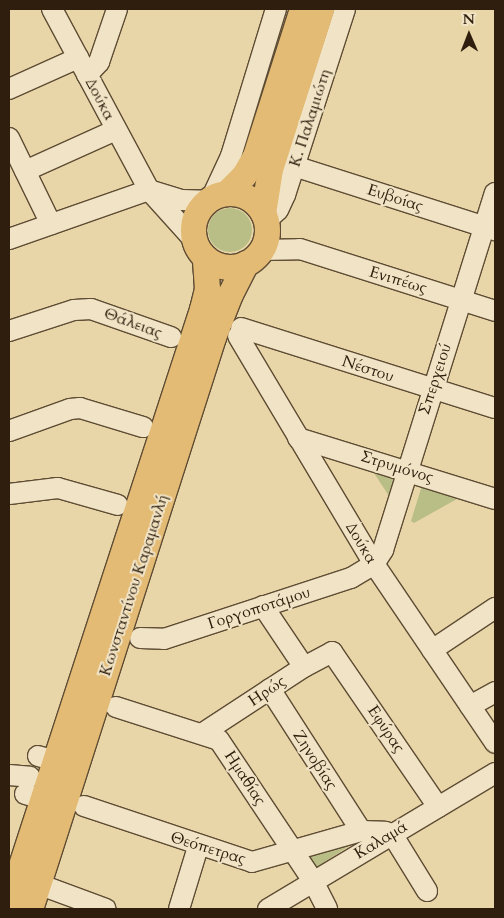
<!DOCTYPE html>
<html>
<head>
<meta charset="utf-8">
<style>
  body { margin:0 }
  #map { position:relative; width:504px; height:918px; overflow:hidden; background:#e9d6a8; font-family:Cardo,serif }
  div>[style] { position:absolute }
  .green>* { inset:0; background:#b9bd86 }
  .round { border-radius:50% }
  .roads { filter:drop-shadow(1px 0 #5e4c34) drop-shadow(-1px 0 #5e4c34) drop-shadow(0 1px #5e4c34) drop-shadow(0 -1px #5e4c34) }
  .minor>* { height:20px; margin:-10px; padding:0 10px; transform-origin:10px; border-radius:10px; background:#f1e4c6 }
  .major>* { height:25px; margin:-12.5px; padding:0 12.5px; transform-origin:12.5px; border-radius:12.5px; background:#e4bb74 }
  .major>.ring { margin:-12.5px; padding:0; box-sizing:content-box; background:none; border:25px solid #e4bb74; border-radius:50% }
  span { translate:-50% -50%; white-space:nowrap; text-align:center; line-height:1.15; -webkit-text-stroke:4px #f1e4c6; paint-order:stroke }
  .street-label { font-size:16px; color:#2f1e0d }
  .frame { position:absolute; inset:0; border:10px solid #2f1e0d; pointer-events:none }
  .north { position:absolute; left:444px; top:10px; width:50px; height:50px; -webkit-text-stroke:4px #f1e4c6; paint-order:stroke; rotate:359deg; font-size:14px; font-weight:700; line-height:20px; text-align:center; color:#2f1e0d }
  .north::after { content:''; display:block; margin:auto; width:18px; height:22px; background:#2f1e0d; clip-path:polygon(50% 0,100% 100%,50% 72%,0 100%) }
</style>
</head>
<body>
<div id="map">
  <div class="green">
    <div class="round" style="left:208px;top:208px;width:44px;height:44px"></div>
    <div style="clip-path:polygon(372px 470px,395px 477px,389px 496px)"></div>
    <div style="clip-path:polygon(423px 482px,464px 495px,414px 523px,411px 521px)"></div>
    <div style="clip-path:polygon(355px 842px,314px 869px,304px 854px)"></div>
  </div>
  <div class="roads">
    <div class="minor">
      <div style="left:52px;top:9px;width:205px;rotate:61.8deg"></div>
      <div style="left:149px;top:190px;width:67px;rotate:48deg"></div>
      <div style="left:87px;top:75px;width:18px;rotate:-47deg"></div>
      <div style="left:99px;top:62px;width:56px;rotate:-71.2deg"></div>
      <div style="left:9px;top:89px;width:76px;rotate:-24.2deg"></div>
      <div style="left:9px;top:138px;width:96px;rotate:64deg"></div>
      <div style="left:294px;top:166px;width:211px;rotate:17.7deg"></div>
      <div style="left:25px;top:171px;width:100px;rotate:-24.3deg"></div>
      <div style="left:149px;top:190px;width:34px;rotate:17deg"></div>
      <div style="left:182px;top:200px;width:24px;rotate:2deg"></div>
      <div style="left:212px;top:197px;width:45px;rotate:-65.1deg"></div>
      <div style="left:231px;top:156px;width:154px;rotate:-73deg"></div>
      <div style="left:266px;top:221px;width:16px;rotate:-43deg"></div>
      <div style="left:278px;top:210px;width:17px;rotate:-65deg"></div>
      <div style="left:285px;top:195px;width:195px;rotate:-72.1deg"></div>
      <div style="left:9px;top:239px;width:148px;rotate:-19.3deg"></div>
      <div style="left:261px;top:250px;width:39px;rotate:-1deg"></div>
      <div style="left:300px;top:249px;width:205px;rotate:17.6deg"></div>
      <div style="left:241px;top:328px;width:266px;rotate:17.5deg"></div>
      <div style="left:9px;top:331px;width:68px;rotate:-17.9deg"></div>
      <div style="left:74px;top:310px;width:17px;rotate:-3deg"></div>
      <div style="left:91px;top:309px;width:85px;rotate:19.3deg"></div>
      <div style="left:238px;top:336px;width:265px;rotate:59.2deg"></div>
      <div style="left:374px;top:564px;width:216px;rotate:55.9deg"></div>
      <div style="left:9px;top:431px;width:65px;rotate:-19.8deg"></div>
      <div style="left:70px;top:409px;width:10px;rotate:-6deg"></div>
      <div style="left:80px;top:408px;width:66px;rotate:16.8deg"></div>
      <div style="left:298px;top:438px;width:206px;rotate:17.2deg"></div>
      <div style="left:9px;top:494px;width:49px;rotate:-7deg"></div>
      <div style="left:58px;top:488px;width:62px;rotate:15.8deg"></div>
      <div style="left:263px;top:606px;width:73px;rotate:56.1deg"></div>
      <div style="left:140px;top:638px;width:24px;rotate:2deg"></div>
      <div style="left:164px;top:639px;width:197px;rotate:-18.1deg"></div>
      <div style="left:351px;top:578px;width:27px;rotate:-31deg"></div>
      <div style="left:374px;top:564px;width:17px;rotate:-57deg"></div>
      <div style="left:383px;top:550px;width:374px;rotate:-72.6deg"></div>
      <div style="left:432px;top:650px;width:76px;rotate:-33.7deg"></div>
      <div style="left:270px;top:689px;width:169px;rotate:57.3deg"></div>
      <div style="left:470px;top:706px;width:29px;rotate:-29deg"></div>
      <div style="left:116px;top:707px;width:108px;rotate:17.8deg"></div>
      <div style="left:219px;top:740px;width:169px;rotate:56.3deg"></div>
      <div style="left:313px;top:881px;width:31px;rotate:63deg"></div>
      <div style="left:203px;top:733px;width:121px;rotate:-33.2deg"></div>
      <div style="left:304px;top:667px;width:32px;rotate:-28deg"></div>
      <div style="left:332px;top:652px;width:188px;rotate:55.6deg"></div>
      <div style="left:38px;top:756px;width:18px;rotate:16deg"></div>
      <div style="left:9px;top:775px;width:21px;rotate:5deg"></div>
      <div style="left:25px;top:794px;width:18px;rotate:16deg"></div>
      <div style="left:84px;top:806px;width:177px;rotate:18.4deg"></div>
      <div style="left:252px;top:862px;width:113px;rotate:-15.9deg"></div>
      <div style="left:361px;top:831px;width:24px;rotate:2deg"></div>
      <div style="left:385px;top:832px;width:7px;rotate:16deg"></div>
      <div style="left:392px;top:834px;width:67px;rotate:58.4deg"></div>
      <div style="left:38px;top:884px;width:72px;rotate:20.2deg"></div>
      <div style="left:179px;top:909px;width:65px;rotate:-73deg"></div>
      <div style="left:268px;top:909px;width:265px;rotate:-30.9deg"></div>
    </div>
    <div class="major">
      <div class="ring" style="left:193px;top:193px;width:49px;height:49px"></div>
      <div style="left:226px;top:193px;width:25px;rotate:-45deg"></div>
      <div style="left:244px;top:175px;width:22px;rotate:-60deg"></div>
      <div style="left:255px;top:156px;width:154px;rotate:-72.3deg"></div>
      <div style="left:263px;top:213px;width:45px;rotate:-81deg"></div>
      <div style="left:270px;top:169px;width:168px;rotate:-72.3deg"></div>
      <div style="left:9px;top:902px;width:624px;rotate:-71.97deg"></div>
      <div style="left:202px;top:309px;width:21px;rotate:-76deg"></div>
      <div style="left:207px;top:289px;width:31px;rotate:-94deg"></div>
      <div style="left:30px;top:909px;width:601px;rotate:-72.26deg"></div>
      <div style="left:213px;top:337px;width:46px;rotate:-68.4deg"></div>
      <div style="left:230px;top:294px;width:35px;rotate:-63deg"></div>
    </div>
  </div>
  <div class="street-label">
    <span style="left:100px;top:99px;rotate:62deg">Δούκα</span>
    <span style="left:310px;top:118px;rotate:-72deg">Κ. Παλαμιώτη</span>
    <span style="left:395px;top:198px;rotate:18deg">Ευβοίας</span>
    <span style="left:398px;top:280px;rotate:17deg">Ενιπέως</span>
    <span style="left:133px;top:323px;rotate:20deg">Θάλειας</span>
    <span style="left:368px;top:369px;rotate:18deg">Νέστου</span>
    <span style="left:435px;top:379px;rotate:-72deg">Σπερχειού</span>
    <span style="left:397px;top:467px;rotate:17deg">Στρυμόνος</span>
    <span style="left:361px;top:543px;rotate:59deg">Δούκα</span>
    <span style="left:134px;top:585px;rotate:-72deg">Κωνσταντίνου Καραμανλή</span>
    <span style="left:259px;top:608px;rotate:-18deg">Γοργοποτάμου</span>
    <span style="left:267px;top:691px;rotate:-34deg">Ηρώς</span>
    <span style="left:386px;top:729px;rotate:56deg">Εφύρας</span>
    <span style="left:315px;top:760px;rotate:57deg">Ζηνοβίας</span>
    <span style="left:245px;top:778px;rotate:57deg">Ημαθίας</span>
    <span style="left:381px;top:840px;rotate:-31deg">Καλαμά</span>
    <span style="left:208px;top:848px;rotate:17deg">Θεόπετρας</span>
  </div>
  <div class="frame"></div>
  <div class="north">N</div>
</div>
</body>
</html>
